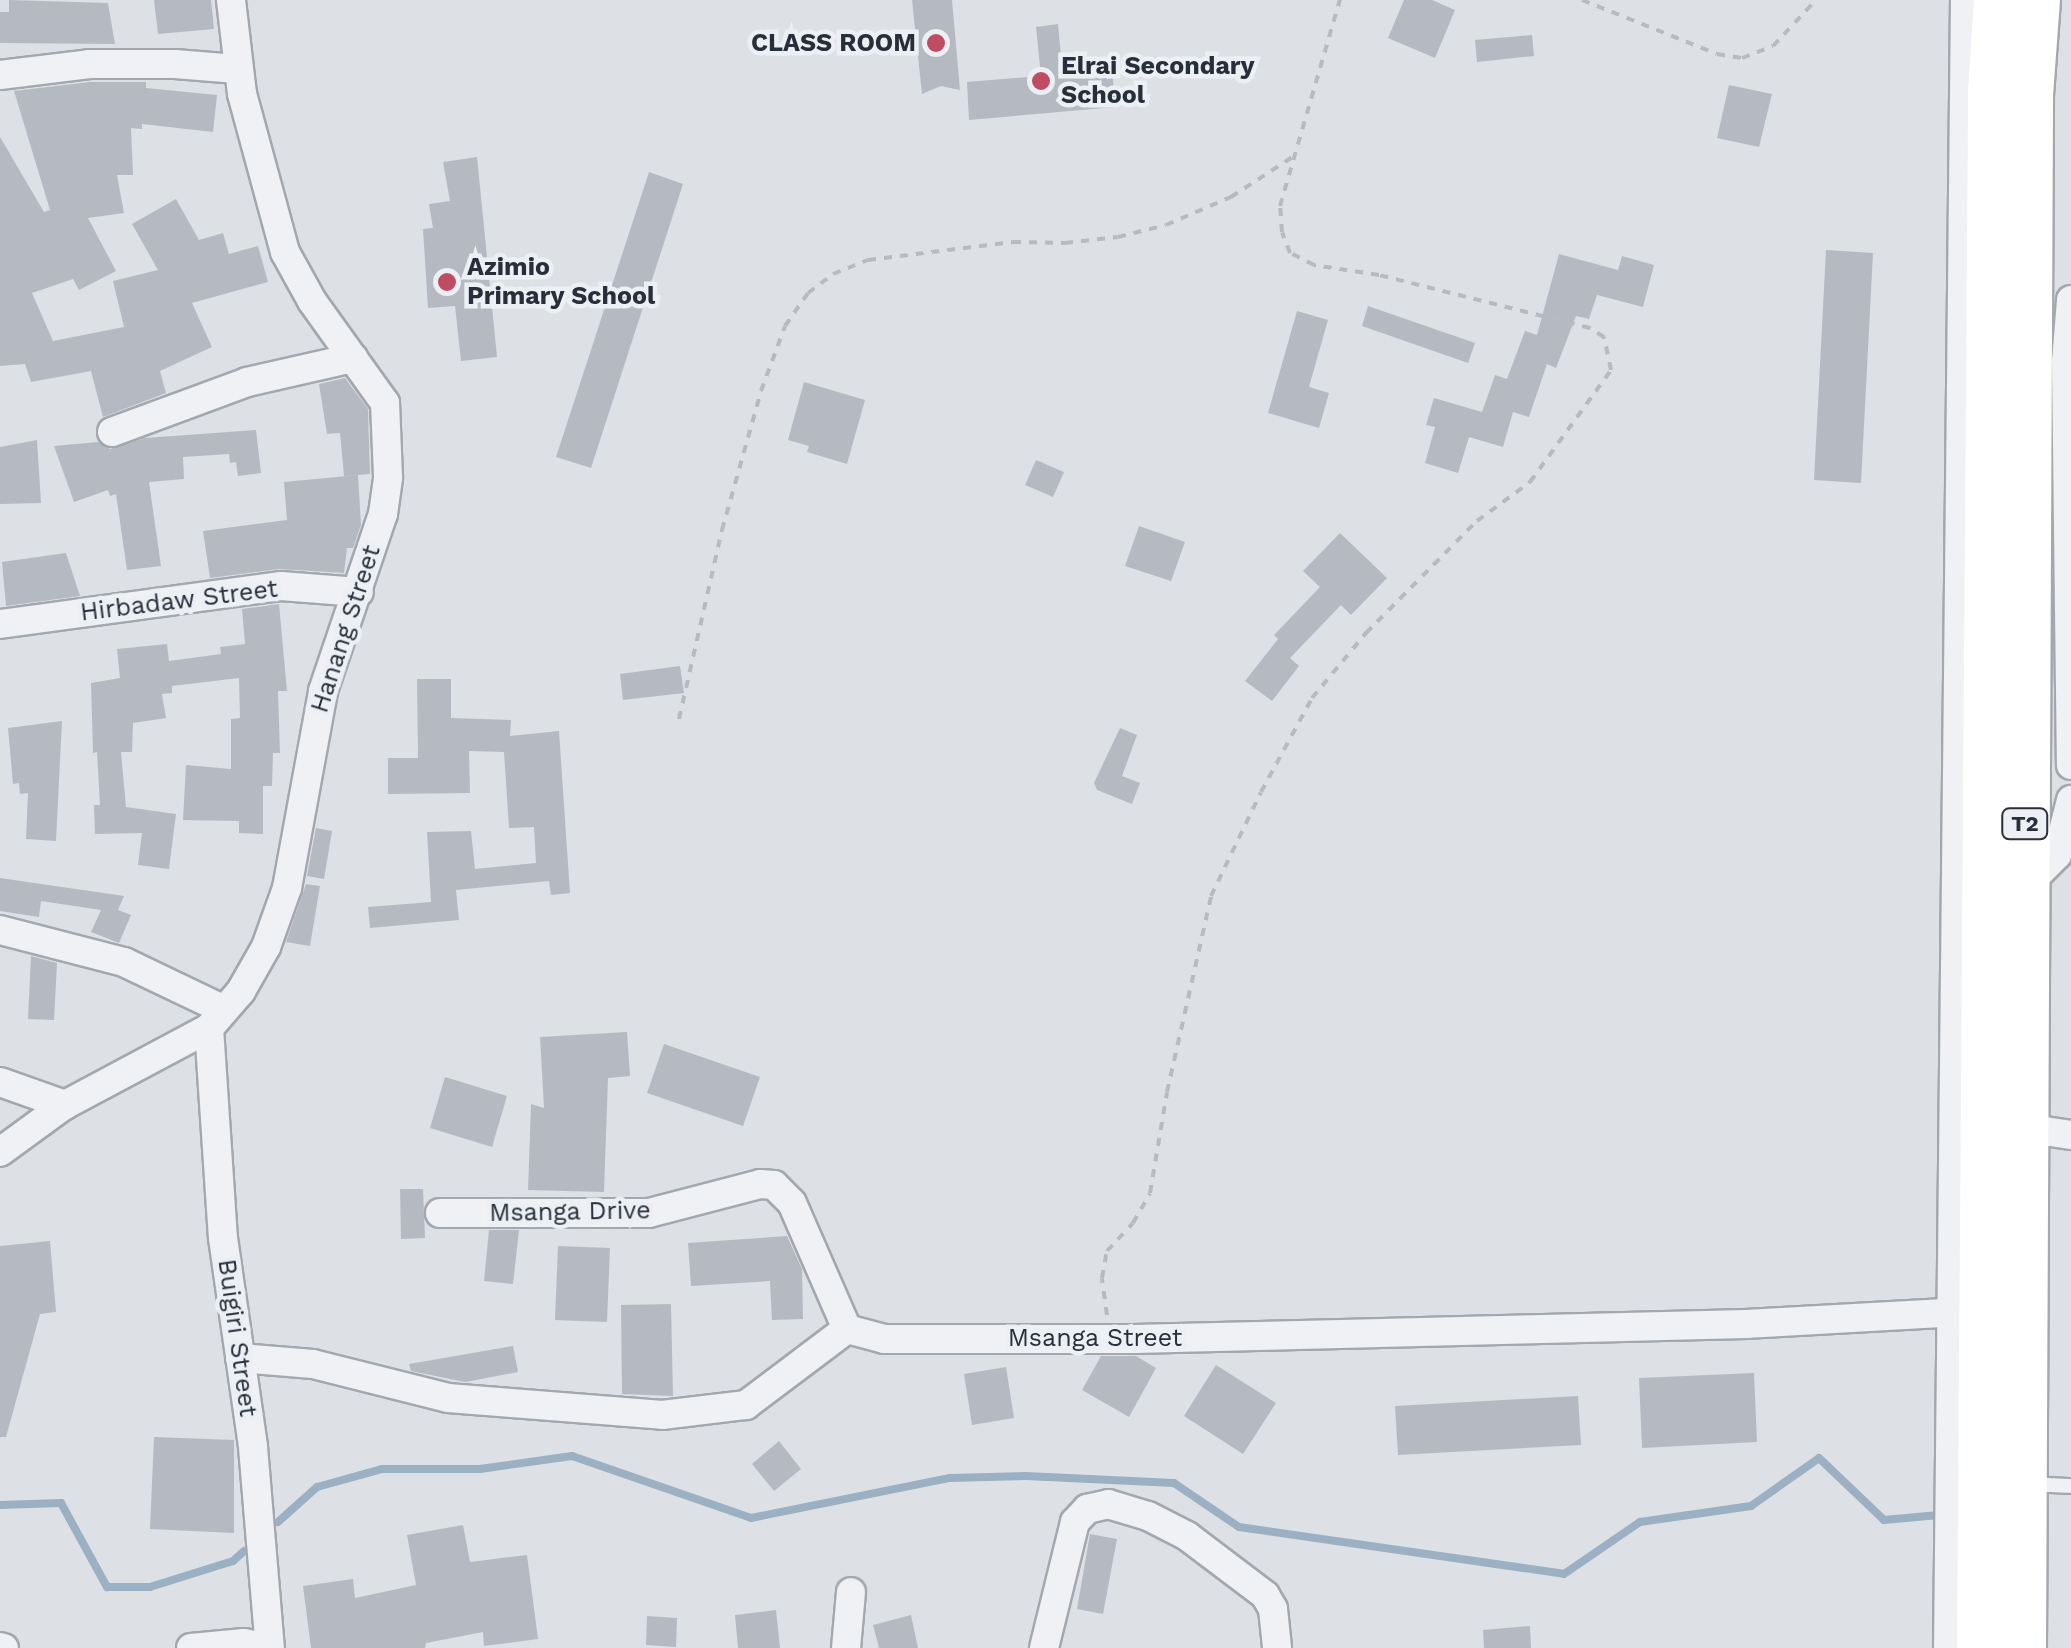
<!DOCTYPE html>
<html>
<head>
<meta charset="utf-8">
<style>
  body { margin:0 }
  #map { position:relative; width:2071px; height:1648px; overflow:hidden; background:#dde1e5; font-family:"Work Sans",sans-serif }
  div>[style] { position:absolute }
  .stream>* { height:8px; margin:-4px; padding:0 4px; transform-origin:4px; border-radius:4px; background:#9bb0c2 }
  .building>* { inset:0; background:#b5bac2 }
  .path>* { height:4px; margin-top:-2px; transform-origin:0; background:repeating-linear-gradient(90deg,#b7bbc0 0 8px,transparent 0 16px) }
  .roads { filter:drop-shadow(2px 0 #a3a8ae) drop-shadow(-2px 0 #a3a8ae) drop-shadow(0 2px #a3a8ae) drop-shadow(0 -2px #a3a8ae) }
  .lane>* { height:14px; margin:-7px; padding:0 7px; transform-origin:7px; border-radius:7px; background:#eff1f4 }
  .street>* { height:28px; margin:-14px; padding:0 14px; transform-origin:14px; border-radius:14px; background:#eff1f4 }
  .highway>* { height:48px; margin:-24px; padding:0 24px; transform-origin:24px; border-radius:24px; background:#fff }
  .dots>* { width:28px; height:28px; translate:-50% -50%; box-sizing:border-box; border:5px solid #eceff3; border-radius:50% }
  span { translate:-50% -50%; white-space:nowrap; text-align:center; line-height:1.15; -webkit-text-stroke:9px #eceff3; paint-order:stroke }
  .shield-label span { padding:2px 8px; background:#eceff3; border:2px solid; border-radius:8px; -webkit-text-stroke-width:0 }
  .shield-label { font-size:22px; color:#282f3a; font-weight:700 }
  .poi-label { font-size:25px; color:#282f3a; font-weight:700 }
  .right { translate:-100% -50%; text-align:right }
  .left { translate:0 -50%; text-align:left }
  .street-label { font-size:25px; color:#282f3a }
</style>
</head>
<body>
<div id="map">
  <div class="stream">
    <div style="left:0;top:1505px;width:61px;rotate:-1.9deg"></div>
    <div style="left:61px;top:1503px;width:96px;rotate:61.3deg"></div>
    <div style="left:107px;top:1587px;width:43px"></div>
    <div style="left:150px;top:1587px;width:87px;rotate:-17.4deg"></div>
    <div style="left:233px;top:1561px;width:15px;rotate:-42deg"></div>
    <div style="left:278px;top:1522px;width:52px;rotate:-41.9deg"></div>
    <div style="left:317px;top:1487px;width:67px;rotate:-15.5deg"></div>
    <div style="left:382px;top:1469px;width:98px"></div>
    <div style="left:480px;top:1469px;width:93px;rotate:-8deg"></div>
    <div style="left:572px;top:1456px;width:189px;rotate:19.1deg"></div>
    <div style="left:751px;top:1518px;width:203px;rotate:-11.4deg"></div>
    <div style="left:950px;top:1478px;width:76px;rotate:-1.5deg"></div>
    <div style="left:1026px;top:1476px;width:148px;rotate:2.7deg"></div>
    <div style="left:1174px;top:1483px;width:78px;rotate:34.1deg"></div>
    <div style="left:1239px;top:1527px;width:328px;rotate:8.2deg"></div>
    <div style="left:1564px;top:1574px;width:92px;rotate:-34.4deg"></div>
    <div style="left:1640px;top:1522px;width:112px;rotate:-8.2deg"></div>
    <div style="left:1751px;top:1506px;width:83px;rotate:-35.2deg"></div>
    <div style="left:1819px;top:1458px;width:90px;rotate:43.6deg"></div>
    <div style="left:1884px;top:1520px;width:55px;rotate:-5.2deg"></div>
  </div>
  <div class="building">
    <div style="clip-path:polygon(9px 0,108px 3px,115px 44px,0 43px,0 12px,9px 12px)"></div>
    <div style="clip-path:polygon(154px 0,211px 0,214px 29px,158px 34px)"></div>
    <div style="clip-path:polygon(912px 0,952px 0,960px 90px,941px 86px,922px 94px)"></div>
    <div style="clip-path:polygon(1404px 0,1432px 0,1455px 10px,1435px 58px,1388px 38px)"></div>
    <div style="clip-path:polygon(1058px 24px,1063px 77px,1112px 72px,1116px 107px,969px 120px,967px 82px,1041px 76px,1036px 27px)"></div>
    <div style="clip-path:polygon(1532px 35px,1534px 56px,1477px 62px,1475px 40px)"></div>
    <div style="clip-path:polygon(90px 82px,146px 82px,146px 88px,217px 95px,213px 132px,142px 124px,142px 129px,131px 128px,133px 175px,117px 175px,124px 213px,88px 218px,116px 271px,79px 290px,73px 279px,32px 293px,53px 341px,124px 327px,113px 281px,158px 270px,132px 224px,176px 199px,199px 240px,223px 233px,229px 254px,258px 246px,268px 282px,192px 303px,212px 347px,160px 371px,166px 393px,103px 417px,91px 371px,31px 382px,25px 364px,0 366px,0 137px,44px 212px,50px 210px,14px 91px)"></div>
    <div style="clip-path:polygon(1729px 85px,1772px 94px,1759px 147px,1717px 138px)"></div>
    <div style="clip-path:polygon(477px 157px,497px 357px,461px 361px,455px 306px,428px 308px,423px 229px,433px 228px,429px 204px,450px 201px,443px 162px)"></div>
    <div style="clip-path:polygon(649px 172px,683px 184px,591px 468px,556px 457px)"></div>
    <div style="clip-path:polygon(1826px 250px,1873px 253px,1861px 483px,1814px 480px)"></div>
    <div style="clip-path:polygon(1559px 254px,1618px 270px,1622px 256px,1654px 265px,1643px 307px,1597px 295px,1589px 319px,1576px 316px,1556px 368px,1547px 364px,1529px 417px,1513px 412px,1503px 447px,1469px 437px,1458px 473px,1425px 463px,1435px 427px,1426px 425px,1434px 398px,1482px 412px,1495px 375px,1507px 379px,1525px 331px,1537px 335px)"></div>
    <div style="clip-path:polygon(1368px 306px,1475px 343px,1468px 363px,1362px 326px)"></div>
    <div style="clip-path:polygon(1297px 311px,1328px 320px,1309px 387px,1329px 393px,1319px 428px,1268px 413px)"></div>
    <div style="clip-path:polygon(345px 378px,368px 409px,370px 474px,358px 475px,361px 525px,353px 548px,347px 548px,344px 573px,279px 569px,210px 578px,203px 531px,287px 520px,284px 482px,358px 475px,344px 476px,340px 433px,327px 434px,319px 384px)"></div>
    <div style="clip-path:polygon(804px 382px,865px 400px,847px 464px,807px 452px,809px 446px,788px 440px)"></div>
    <div style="clip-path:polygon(256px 430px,261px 473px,238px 476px,236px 462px,230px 463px,229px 454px,183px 457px,184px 479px,149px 482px,161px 566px,127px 570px,116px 494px,110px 496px,108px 490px,74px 502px,54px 446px,98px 442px,110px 449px,145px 438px)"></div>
    <div style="clip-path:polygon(37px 440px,41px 503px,0 504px,0 447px)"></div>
    <div style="clip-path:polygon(1036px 460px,1064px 472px,1053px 497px,1025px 485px)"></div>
    <div style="clip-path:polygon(1139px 526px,1185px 542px,1171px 581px,1125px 566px)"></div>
    <div style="clip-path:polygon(1340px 533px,1387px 578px,1351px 615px,1341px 605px,1290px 658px,1299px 666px,1272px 701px,1245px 681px,1278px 639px,1274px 635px,1320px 587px,1303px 571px)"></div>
    <div style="clip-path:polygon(66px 553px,80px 596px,6px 606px,2px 562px)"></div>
    <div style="clip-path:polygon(279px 604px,287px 691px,278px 691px,280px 753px,273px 753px,272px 786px,263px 786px,263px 834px,239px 833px,239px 821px,183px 820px,186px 765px,231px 769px,231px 719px,240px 718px,239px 678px,172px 686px,172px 693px,162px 694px,166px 718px,133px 723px,132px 752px,121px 752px,126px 807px,176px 814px,169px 869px,138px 865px,142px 833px,95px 834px,94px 805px,100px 805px,97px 752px,93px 753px,91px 683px,120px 678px,117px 649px,167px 644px,169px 661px,221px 654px,220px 647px,245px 644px,242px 609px)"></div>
    <div style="clip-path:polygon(680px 666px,684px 693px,623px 700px,620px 674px)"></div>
    <div style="clip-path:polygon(417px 679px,451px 679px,451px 718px,511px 720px,510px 736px,559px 731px,570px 893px,551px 895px,549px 881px,456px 890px,459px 920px,370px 928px,368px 907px,431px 902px,427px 832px,471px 831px,475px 869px,536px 863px,534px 827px,509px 828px,504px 752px,469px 751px,470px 793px,388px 794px,388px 758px,418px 758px)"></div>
    <div style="clip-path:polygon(62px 721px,56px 841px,26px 839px,28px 793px,20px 794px,19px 783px,13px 784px,8px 728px)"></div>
    <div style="clip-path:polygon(1120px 728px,1137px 735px,1122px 776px,1140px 783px,1132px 804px,1097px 790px,1094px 783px)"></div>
    <div style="clip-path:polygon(316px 828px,332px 831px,324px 879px,307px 876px)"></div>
    <div style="clip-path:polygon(0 878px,124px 896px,118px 910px,131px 915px,119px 943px,91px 932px,101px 910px,41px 901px,39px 917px,0 911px)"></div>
    <div style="clip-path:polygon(306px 884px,320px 886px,310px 946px,286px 942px)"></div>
    <div style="clip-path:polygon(31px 956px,57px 963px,54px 1020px,28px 1019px)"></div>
    <div style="clip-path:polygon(627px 1032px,630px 1076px,608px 1078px,604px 1192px,528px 1190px,531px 1104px,544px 1108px,540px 1037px)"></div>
    <div style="clip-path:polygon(664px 1044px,760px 1077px,743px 1126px,647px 1093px)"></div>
    <div style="clip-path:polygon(445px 1077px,507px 1096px,492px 1147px,430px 1128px)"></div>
    <div style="clip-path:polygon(400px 1189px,423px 1189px,425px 1238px,401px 1239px)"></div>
    <div style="clip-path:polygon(489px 1230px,519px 1230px,513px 1284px,484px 1281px)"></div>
    <div style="clip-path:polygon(787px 1236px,802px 1269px,803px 1319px,772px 1320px,770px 1281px,691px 1286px,688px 1243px)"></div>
    <div style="clip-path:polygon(50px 1241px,56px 1312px,40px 1314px,6px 1437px,0 1437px,0 1246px)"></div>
    <div style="clip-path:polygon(558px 1246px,610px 1248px,607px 1322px,555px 1320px)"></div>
    <div style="clip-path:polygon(671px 1304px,673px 1396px,622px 1394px,621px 1305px)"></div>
    <div style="clip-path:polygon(513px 1346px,518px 1372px,465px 1382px,411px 1371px,409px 1364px)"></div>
    <div style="clip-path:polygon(1101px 1356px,1136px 1356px,1156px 1368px,1129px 1417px,1082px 1390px)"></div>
    <div style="clip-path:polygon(1216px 1365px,1276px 1403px,1243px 1454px,1184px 1416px)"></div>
    <div style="clip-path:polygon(1006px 1367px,1014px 1418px,972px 1425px,964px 1374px)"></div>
    <div style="clip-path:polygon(1754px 1373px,1757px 1442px,1642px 1448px,1639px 1378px)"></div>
    <div style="clip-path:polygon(1578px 1396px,1581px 1445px,1398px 1455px,1395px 1406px)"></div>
    <div style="clip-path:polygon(154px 1437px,234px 1440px,234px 1533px,150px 1529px)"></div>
    <div style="clip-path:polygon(779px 1441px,801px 1469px,774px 1491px,752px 1464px)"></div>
    <div style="clip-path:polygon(463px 1525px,470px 1562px,527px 1555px,538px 1639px,484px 1646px,483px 1632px,426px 1643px,425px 1648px,311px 1648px,303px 1586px,353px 1579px,355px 1598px,416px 1585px,407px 1535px)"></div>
    <div style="clip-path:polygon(1090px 1534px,1117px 1539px,1103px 1614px,1077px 1609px)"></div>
    <div style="clip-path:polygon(776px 1610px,780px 1648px,738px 1648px,735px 1615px)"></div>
    <div style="clip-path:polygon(911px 1615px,918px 1648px,879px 1648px,873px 1625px)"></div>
    <div style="clip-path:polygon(647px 1616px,677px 1618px,676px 1647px,646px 1645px)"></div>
    <div style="clip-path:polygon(1530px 1626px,1531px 1648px,1484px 1648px,1483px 1630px)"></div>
  </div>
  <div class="path">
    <div style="left:1582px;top:0;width:145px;rotate:21.8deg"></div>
    <div style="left:1717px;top:54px;width:25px;rotate:9deg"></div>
    <div style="left:1742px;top:58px;width:33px;rotate:-21deg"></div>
    <div style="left:1773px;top:46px;width:63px;rotate:-46.9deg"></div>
    <div style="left:679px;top:719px;width:194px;rotate:-77.2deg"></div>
    <div style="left:722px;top:530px;width:144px;rotate:-74.3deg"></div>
    <div style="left:761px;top:391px;width:69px;rotate:-69.7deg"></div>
    <div style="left:785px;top:326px;width:40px;rotate:-55.1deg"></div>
    <div style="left:808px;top:293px;width:31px;rotate:-37deg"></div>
    <div style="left:833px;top:274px;width:38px;rotate:-22deg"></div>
    <div style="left:868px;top:260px;width:146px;rotate:-7.1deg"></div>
    <div style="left:1013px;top:242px;width:52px;rotate:1.1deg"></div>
    <div style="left:1065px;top:243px;width:53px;rotate:-6.5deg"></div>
    <div style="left:1118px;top:237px;width:49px;rotate:-14deg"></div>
    <div style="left:1166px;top:225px;width:71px;rotate:-23.3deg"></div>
    <div style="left:1231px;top:197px;width:75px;rotate:-33.1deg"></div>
    <div style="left:1107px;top:1315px;width:37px;rotate:-98deg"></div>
    <div style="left:1102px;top:1278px;width:27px;rotate:-80deg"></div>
    <div style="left:1107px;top:1251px;width:38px;rotate:-47deg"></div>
    <div style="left:1133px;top:1223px;width:34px;rotate:-60deg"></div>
    <div style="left:1150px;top:1193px;width:102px;rotate:-80.4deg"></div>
    <div style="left:1167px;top:1092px;width:201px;rotate:-77.3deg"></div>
    <div style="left:1211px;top:896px;width:115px;rotate:-64.3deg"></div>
    <div style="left:1261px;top:792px;width:107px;rotate:-61.5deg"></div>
    <div style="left:1312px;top:698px;width:85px;rotate:-50.3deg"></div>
    <div style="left:1366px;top:633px;width:158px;rotate:-45.3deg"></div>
    <div style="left:1477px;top:521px;width:66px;rotate:-36.3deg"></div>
    <div style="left:1530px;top:482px;width:138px;rotate:-54.1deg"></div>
    <div style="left:1611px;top:370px;width:34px;rotate:-102deg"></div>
    <div style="left:1604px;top:337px;width:17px;rotate:-147deg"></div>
    <div style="left:1590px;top:328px;width:218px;rotate:-165.9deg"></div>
    <div style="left:1379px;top:275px;width:66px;rotate:-171.3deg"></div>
    <div style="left:1314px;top:265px;width:27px;rotate:-153deg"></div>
    <div style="left:1290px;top:253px;width:22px;rotate:-111deg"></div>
    <div style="left:1282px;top:232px;width:26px;rotate:-94deg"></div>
    <div style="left:1280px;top:206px;width:215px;rotate:-73.8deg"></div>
  </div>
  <div class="roads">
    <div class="lane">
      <div style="left:2031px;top:1484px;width:40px;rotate:2.9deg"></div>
    </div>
    <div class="street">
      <div style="left:0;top:75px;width:90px;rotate:-7deg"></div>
      <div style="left:89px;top:64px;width:86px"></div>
      <div style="left:175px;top:64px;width:62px;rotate:4.6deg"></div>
      <div style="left:2071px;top:300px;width:62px;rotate:94.6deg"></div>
      <div style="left:2066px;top:362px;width:403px;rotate:89.3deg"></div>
      <div style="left:112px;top:432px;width:144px;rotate:-20.3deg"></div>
      <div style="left:247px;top:382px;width:109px;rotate:-12.8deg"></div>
      <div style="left:0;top:624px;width:284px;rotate:-7.7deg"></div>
      <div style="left:281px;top:586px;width:78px;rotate:4.4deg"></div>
      <div style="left:2025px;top:887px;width:45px;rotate:-45deg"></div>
      <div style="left:2057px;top:855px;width:57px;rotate:-75.7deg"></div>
      <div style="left:0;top:930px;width:128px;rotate:14.5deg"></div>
      <div style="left:124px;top:962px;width:111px;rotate:25.6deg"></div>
      <div style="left:209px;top:1028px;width:210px;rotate:86.2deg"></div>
      <div style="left:223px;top:1238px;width:211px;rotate:81.8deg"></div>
      <div style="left:253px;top:1447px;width:202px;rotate:85.2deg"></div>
      <div style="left:0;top:1082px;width:69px;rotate:19.5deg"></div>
      <div style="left:2024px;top:1128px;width:48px;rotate:8.5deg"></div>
      <div style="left:0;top:1152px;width:78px;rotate:-36.1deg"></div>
      <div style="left:63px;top:1106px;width:166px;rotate:-28.1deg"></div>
      <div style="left:209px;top:1028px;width:49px;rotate:-49.1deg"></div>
      <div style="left:241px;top:991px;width:51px;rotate:-60.4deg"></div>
      <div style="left:266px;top:947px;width:63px;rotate:-70.4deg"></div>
      <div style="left:287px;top:888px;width:200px;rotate:-79.6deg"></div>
      <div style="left:323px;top:691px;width:187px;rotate:-71.3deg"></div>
      <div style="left:383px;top:514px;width:37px;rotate:-82deg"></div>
      <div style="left:388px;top:477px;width:74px;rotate:-92.3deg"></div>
      <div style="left:385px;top:403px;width:125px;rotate:-125.6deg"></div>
      <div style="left:312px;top:301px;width:56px;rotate:-118.9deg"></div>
      <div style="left:285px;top:252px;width:164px;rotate:-105.2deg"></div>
      <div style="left:242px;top:94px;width:95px;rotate:-96.7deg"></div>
      <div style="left:440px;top:1213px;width:209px"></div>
      <div style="left:649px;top:1213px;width:115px;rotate:-14.6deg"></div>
      <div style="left:760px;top:1184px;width:14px;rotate:4deg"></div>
      <div style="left:774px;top:1185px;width:25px;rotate:45deg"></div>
      <div style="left:792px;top:1203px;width:137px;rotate:66.4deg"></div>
      <div style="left:847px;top:1329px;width:38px;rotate:15deg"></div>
      <div style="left:884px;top:1339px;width:250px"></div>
      <div style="left:1134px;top:1339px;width:612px;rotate:-1.4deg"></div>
      <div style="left:1746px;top:1324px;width:217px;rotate:-3.2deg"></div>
      <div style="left:240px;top:1358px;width:73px;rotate:4.7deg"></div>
      <div style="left:313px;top:1364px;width:139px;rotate:14.1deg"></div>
      <div style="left:448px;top:1398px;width:215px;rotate:4.5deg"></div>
      <div style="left:662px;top:1415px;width:85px;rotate:-6.8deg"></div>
      <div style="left:746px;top:1405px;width:126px;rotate:-37deg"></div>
      <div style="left:0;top:1647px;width:4px;rotate:14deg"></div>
      <div style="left:191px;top:1648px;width:53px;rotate:-5.4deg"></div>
      <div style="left:244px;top:1643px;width:24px;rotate:12deg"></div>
      <div style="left:846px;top:1648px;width:56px;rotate:-84.9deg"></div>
      <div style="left:1044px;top:1648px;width:130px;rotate:-76.2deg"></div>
      <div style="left:1075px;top:1522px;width:18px;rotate:-47deg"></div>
      <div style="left:1087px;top:1509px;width:22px;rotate:-13deg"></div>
      <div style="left:1108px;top:1504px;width:42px;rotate:16.7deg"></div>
      <div style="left:1148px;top:1516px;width:44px;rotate:27.1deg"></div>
      <div style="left:1187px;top:1536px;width:98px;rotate:37.1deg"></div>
      <div style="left:1265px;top:1595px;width:16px;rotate:60deg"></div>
      <div style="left:1273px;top:1609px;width:39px;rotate:84deg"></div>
      <div style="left:1948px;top:1648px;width:1648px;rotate:-89.41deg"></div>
    </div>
    <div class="highway">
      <div style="left:1981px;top:1648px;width:1556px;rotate:-89.59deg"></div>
      <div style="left:1992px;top:92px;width:92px;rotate:-86.3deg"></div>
      <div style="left:2022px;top:1648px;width:1553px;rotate:-89.74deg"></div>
      <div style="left:2029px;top:95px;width:95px;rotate:-85.8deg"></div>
    </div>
  </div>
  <div class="dots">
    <div style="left:936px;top:43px;background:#c04c63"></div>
    <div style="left:1041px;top:81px;background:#c04c63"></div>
    <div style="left:447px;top:282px;background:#c04c63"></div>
  </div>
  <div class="shield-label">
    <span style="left:2025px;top:824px">T2</span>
  </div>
  <div class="poi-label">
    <span class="right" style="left:916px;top:43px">CLASS ROOM</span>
    <span class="left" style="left:1061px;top:81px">Elrai Secondary<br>School</span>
    <span class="left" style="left:467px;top:282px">Azimio<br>Primary School</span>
  </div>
  <div class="street-label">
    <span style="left:179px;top:601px;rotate:-7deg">Hirbadaw Street</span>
    <span style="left:346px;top:629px;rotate:-72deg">Hanang Street</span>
    <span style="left:570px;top:1212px;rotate:-1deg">Msanga Drive</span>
    <span style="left:237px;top:1338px;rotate:82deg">Buigiri Street</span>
    <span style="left:1095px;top:1338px">Msanga Street</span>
  </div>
</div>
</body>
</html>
